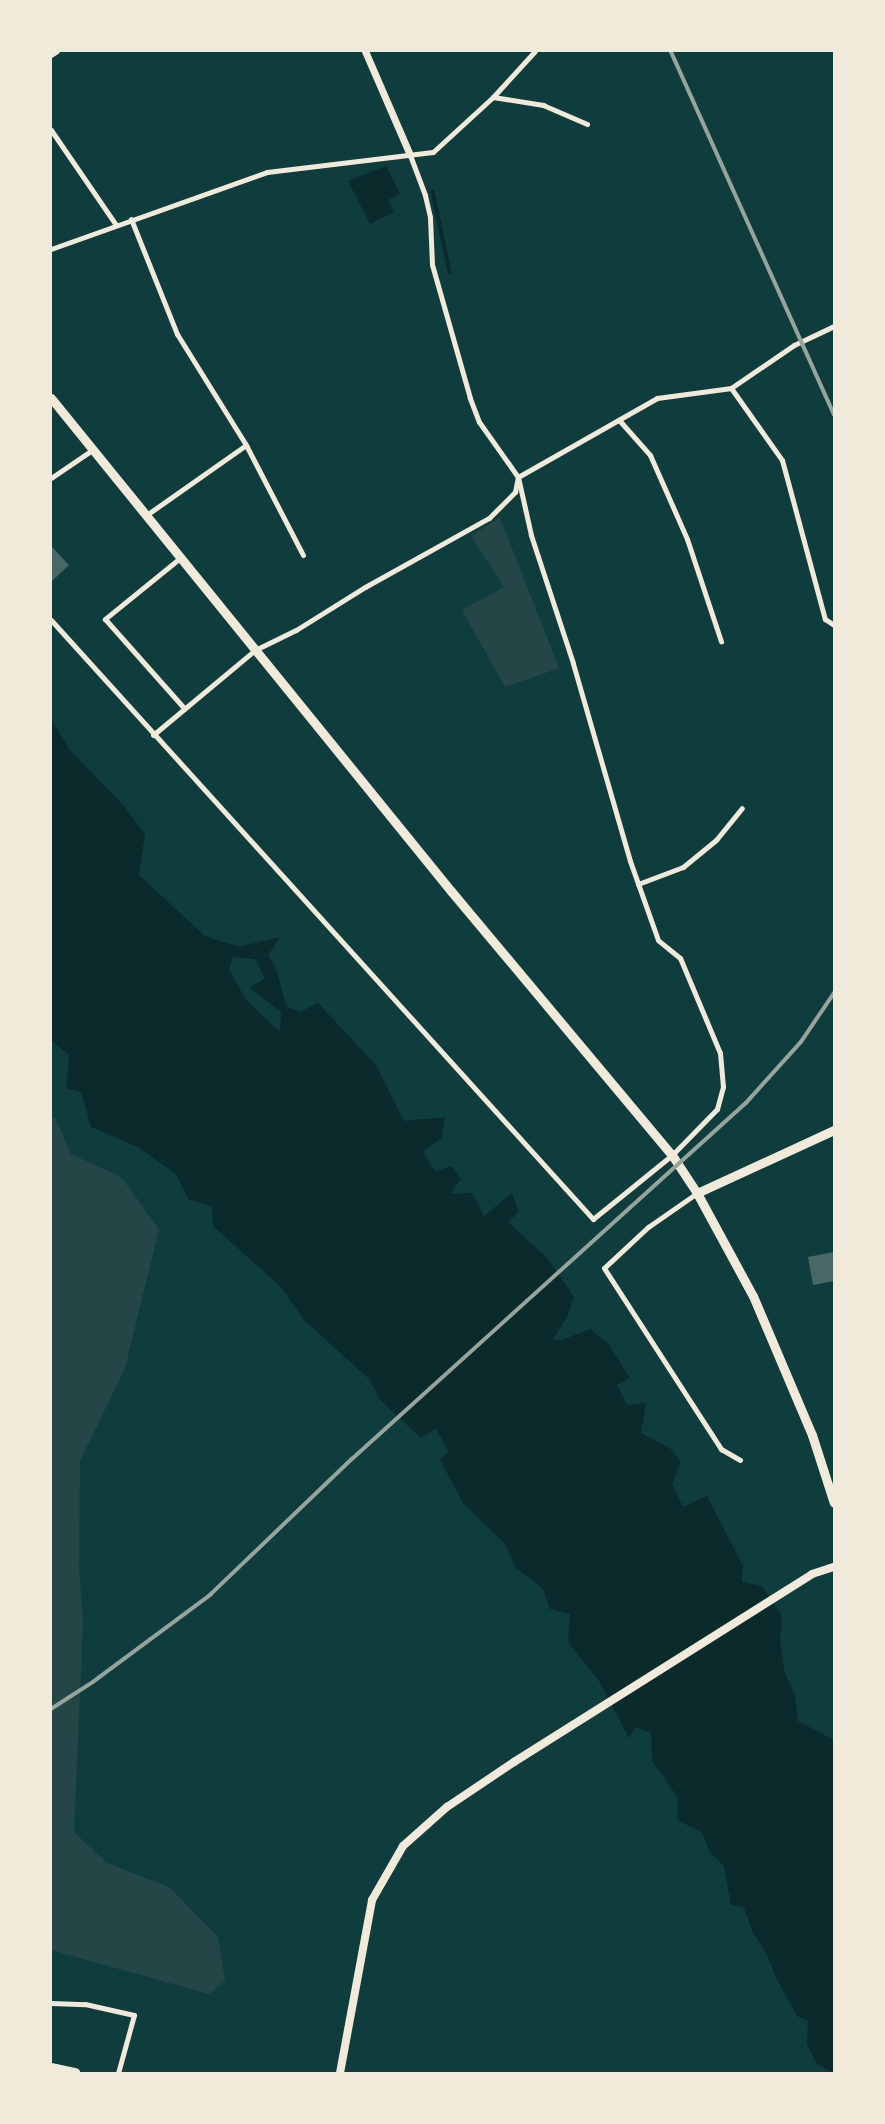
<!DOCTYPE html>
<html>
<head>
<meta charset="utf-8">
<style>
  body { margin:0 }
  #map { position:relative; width:885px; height:2124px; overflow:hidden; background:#0f3d3e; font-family:"Sofia Sans Condensed",sans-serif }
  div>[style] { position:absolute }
  .green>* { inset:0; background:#244646 }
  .water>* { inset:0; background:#0a2a2b }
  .stream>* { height:3.5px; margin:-1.75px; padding:0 1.75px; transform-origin:1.75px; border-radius:1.75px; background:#0a2a2b }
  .building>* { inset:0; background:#486865 }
  .minor>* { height:5px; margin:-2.5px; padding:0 2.5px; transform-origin:2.5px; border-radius:2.5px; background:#f1e9da }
  .tertiary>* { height:7px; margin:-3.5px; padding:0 3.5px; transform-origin:3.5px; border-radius:3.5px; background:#f1e9da }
  .secondary>* { height:8px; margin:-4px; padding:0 4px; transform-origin:4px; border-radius:4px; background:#f1e9da }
  .primary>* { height:9px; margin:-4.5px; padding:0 4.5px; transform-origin:4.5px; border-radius:4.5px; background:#f1e9da }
  .trunk>* { height:9px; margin:-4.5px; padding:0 4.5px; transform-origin:4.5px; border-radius:4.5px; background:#f1e9da }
  .motorway>* { height:10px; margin:-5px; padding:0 5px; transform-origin:5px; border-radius:5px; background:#f1e9da }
  .rail>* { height:3.5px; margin:-1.75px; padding:0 1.75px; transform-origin:1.75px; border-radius:1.75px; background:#97a49c }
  span { translate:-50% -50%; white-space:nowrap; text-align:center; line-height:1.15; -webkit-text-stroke:6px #f1e9da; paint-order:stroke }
  .frame { position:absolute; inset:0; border:52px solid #f1e9da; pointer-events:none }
</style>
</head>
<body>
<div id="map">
  <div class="green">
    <div style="clip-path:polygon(500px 518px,559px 668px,505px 687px,462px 610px,504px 587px,471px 536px,468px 537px)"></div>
    <div style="clip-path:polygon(51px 1117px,56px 1119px,71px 1154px,121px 1177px,159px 1229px,125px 1368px,80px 1461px,79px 1568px,83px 1623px,74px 1832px,107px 1863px,169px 1887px,218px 1937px,225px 1981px,209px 1994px,51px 1950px)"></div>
  </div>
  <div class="water">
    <div style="clip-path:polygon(386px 166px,400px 194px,388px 200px,394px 212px,370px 224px,348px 181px)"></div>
    <div style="clip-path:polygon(evenodd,51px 718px,69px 749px,123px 805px,145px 834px,139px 875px,205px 936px,239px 947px,280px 937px,268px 955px,276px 968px,286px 1006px,300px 1012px,318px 1003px,376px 1065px,404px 1121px,445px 1117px,442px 1138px,423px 1152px,435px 1171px,452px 1166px,461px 1179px,450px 1194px,472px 1193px,484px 1216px,512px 1193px,519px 1212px,508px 1222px,548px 1259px,574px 1297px,567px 1317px,553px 1339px,562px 1340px,590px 1329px,608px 1343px,630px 1378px,617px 1385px,627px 1405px,646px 1403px,641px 1433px,670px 1448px,681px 1462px,672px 1484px,683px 1507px,707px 1496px,743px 1566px,742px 1582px,762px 1586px,782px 1616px,780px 1640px,785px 1674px,795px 1695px,798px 1721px,834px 1740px,834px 2073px,817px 2064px,807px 2044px,808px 2021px,797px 2016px,776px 1978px,767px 1954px,753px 1933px,744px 1908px,731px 1905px,724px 1866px,709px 1851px,702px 1832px,677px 1820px,678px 1798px,652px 1761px,651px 1733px,636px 1727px,629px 1738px,599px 1681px,568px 1642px,570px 1614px,550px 1609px,543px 1589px,515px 1567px,506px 1545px,463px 1503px,440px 1460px,448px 1451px,436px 1428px,421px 1438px,381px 1401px,369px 1379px,304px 1320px,282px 1288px,213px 1226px,212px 1206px,189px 1200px,176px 1174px,138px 1147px,91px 1127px,81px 1092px,66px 1088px,69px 1055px,51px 1040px,51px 718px,233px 957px,255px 959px,265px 978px,250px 988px,281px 1012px,280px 1032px,246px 1000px,229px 969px,233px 957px)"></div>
  </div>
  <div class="stream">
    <div style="left:433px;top:192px;width:82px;rotate:78deg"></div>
  </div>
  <div class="building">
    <div style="clip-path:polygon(51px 546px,69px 565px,51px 582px)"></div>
    <div style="clip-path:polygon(834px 1252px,834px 1281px,813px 1285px,808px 1257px)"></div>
  </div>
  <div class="minor">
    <div style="left:51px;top:55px;width:7px;rotate:-34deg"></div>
    <div style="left:493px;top:97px;width:51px;rotate:9.1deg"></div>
    <div style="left:543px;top:105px;width:48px;rotate:23.4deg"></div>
    <div style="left:51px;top:130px;width:115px;rotate:55.6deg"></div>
    <div style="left:131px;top:219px;width:124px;rotate:68.2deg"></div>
    <div style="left:177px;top:334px;width:131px;rotate:58.1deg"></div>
    <div style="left:246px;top:445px;width:124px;rotate:62.6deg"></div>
    <div style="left:51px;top:249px;width:229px;rotate:-19.6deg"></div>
    <div style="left:267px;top:172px;width:167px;rotate:-6.9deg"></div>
    <div style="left:433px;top:152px;width:81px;rotate:-42.5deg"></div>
    <div style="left:493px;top:97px;width:62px;rotate:-47.6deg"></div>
    <div style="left:731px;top:388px;width:88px;rotate:54.7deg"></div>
    <div style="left:782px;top:460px;width:165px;rotate:74.9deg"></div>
    <div style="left:825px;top:619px;width:11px;rotate:34deg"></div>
    <div style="left:619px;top:420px;width:47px;rotate:48.5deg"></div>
    <div style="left:650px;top:455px;width:92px;rotate:66.2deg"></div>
    <div style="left:687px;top:539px;width:108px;rotate:71.6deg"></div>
    <div style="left:51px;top:478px;width:50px;rotate:-34.3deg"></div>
    <div style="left:145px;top:516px;width:123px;rotate:-35.1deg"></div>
    <div style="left:180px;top:558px;width:97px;rotate:140.9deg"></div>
    <div style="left:105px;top:619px;width:120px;rotate:48.4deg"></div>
    <div style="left:51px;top:620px;width:808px;rotate:47.86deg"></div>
    <div style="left:593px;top:1219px;width:102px;rotate:-39deg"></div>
    <div style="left:672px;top:1155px;width:64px;rotate:-45.6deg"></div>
    <div style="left:717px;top:1109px;width:23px;rotate:-75deg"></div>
    <div style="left:723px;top:1087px;width:34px;rotate:-95deg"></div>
    <div style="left:720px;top:1053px;width:103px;rotate:-112.8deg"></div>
    <div style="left:680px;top:958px;width:28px;rotate:-141deg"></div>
    <div style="left:658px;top:940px;width:84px;rotate:-109.5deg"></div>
    <div style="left:630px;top:861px;width:206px;rotate:-106.1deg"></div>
    <div style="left:573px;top:663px;width:135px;rotate:-108.2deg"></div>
    <div style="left:531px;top:535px;width:59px;rotate:-102.6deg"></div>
    <div style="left:518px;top:477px;width:160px;rotate:-29.6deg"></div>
    <div style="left:657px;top:398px;width:75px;rotate:-7.7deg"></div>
    <div style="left:731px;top:388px;width:76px;rotate:-34.3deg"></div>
    <div style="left:794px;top:345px;width:44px;rotate:-25.4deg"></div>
    <div style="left:153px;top:735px;width:133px;rotate:-39.8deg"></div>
    <div style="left:255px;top:650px;width:46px;rotate:-26deg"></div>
    <div style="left:296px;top:630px;width:81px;rotate:-31.9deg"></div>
    <div style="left:365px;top:587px;width:142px;rotate:-29.1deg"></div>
    <div style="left:489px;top:518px;width:37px;rotate:-45deg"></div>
    <div style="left:515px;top:492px;width:15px;rotate:-79deg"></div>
    <div style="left:518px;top:477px;width:67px;rotate:-125.3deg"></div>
    <div style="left:479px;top:422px;width:26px;rotate:-111deg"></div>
    <div style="left:470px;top:398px;width:138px;rotate:-105.9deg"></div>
    <div style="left:432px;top:265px;width:48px;rotate:-92.4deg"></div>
    <div style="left:430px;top:217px;width:23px;rotate:-103deg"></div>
    <div style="left:425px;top:195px;width:43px;rotate:-110.6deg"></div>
    <div style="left:638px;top:884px;width:48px;rotate:-20.7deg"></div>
    <div style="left:683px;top:867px;width:43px;rotate:-39.3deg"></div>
    <div style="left:716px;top:840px;width:41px;rotate:-50.9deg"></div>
    <div style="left:697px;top:1193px;width:60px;rotate:145.2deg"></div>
    <div style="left:648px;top:1227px;width:60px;rotate:137deg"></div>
    <div style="left:604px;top:1268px;width:216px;rotate:57.1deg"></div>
    <div style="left:721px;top:1449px;width:22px;rotate:30deg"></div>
    <div style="left:51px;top:2003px;width:34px;rotate:2deg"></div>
    <div style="left:85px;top:2004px;width:50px;rotate:12.7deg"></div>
    <div style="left:134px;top:2015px;width:60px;rotate:105.4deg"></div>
  </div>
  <div class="tertiary">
    <div style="left:365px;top:51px;width:113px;rotate:66.6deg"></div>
  </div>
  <div class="secondary">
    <div style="left:340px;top:2073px;width:176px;rotate:-79.5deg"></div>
    <div style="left:372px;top:1900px;width:62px;rotate:-60.1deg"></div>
    <div style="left:403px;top:1846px;width:59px;rotate:-41.6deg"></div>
    <div style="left:447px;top:1807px;width:81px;rotate:-33.9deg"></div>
    <div style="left:514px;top:1762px;width:352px;rotate:-32.2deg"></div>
    <div style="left:812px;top:1574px;width:23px;rotate:-18deg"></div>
  </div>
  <div class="primary">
    <div style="left:697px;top:1193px;width:117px;rotate:61.5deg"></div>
    <div style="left:753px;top:1296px;width:151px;rotate:67deg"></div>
    <div style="left:812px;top:1435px;width:71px;rotate:72.1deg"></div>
  </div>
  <div class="trunk">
    <div style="left:51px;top:398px;width:635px;rotate:50.95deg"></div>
    <div style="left:451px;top:891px;width:344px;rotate:50.1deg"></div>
    <div style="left:672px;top:1155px;width:45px;rotate:56.7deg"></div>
    <div style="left:697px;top:1193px;width:151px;rotate:-24.7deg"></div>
  </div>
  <div class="motorway">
    <div style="left:51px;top:2068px;width:25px;rotate:12deg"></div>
  </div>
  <div class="rail">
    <div style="left:671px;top:51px;width:398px;rotate:65.8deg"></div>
    <div style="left:51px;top:1709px;width:50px;rotate:-32.7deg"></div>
    <div style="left:93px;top:1682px;width:146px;rotate:-36.6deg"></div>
    <div style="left:210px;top:1595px;width:197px;rotate:-43.8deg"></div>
    <div style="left:352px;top:1459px;width:531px;rotate:-42.1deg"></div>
    <div style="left:746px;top:1103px;width:82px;rotate:-48deg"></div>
    <div style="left:801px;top:1042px;width:59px;rotate:-56deg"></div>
  </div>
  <div class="frame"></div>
</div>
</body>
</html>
